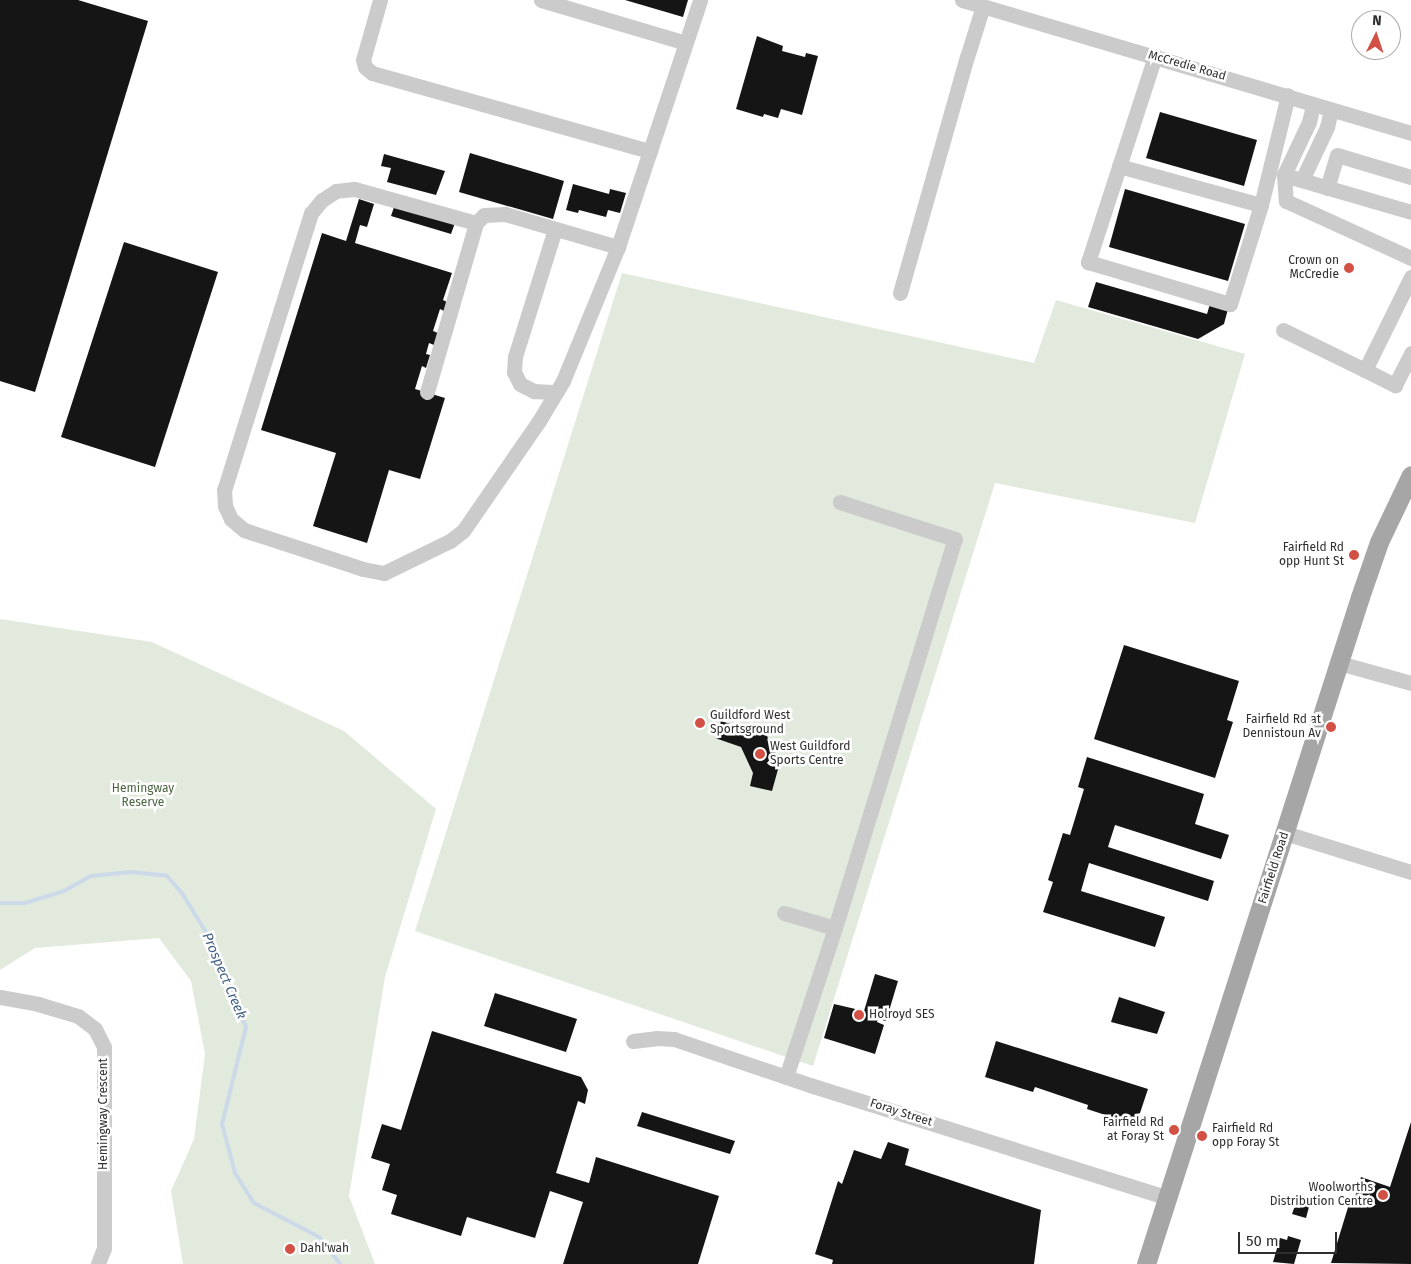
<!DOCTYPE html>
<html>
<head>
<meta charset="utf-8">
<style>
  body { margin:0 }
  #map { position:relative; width:1411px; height:1264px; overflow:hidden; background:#fff; font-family:"Fira Sans",sans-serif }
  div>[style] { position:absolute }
  .green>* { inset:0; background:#e2eade }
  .stream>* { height:4px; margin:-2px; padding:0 2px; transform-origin:2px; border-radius:2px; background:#ccd9e8 }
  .building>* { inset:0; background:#151515 }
  .minor>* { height:15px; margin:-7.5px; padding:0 7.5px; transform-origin:7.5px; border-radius:7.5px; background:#cbcbcb }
  .major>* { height:19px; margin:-9.5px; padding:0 9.5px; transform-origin:9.5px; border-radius:9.5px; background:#a6a6a6 }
  .dots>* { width:14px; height:14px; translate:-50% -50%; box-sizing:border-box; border:2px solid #fff; border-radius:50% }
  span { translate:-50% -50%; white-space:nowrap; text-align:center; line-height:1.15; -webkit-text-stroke:5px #fff; paint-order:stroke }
  .street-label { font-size:12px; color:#2e2e2e }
  .poi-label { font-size:12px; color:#2e2e2e }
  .right { translate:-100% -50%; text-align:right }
  .left { translate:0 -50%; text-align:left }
  .park-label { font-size:12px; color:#4c6541 }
  .water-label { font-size:14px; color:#456387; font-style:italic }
  .north { position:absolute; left:1351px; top:10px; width:50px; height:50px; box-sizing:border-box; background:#fff; border:1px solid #ababab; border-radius:50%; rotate:4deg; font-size:14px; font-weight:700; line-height:20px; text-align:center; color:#2e2e2e }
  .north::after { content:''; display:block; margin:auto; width:18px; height:22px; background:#d25044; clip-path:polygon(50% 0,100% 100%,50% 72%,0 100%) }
  .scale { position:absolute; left:1238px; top:1232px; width:99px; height:22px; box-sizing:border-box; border:2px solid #2e2e2e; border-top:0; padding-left:6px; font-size:15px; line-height:18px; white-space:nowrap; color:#2e2e2e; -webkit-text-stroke:4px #fff; paint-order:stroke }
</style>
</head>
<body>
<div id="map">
  <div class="green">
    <div style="clip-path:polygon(622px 273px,1034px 363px,1056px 300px,1245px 354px,1195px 523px,995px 483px,813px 1066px,415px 931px)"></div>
    <div style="clip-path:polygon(0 619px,152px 642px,344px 731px,436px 809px,385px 977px,349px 1196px,375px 1264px,183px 1264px,171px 1191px,194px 1139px,205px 1054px,191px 981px,159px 938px,35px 948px,0 970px)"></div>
  </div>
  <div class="stream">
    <div style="left:0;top:903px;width:25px"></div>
    <div style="left:25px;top:903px;width:39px;rotate:-17deg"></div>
    <div style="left:62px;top:892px;width:33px;rotate:-29deg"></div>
    <div style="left:91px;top:876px;width:40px;rotate:-5.7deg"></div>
    <div style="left:131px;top:872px;width:36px;rotate:6deg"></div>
    <div style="left:167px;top:876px;width:23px;rotate:49deg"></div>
    <div style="left:182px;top:893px;width:61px;rotate:58.4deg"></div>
    <div style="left:214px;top:945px;width:88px;rotate:68.7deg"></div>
    <div style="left:246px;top:1027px;width:100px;rotate:103.9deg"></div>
    <div style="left:222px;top:1124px;width:51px;rotate:75.1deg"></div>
    <div style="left:235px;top:1173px;width:36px;rotate:58deg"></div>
    <div style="left:254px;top:1203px;width:73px;rotate:27.6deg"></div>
    <div style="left:319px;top:1237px;width:34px;rotate:52deg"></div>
  </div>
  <div class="building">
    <div style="clip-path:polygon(0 0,78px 0,148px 21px,35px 392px,0 381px)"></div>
    <div style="clip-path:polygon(625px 0,688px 0,683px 17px)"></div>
    <div style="clip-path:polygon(757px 36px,783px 46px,782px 51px,805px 57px,806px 53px,818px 56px,802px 115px,781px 109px,778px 118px,764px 114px,763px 117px,736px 109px)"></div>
    <div style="clip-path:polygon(1160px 112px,1257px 140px,1244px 186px,1146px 158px)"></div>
    <div style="clip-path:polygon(470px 153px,564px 181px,553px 219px,459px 192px)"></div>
    <div style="clip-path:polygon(384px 154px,445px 171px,436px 195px,387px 182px,391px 168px,381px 166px)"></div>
    <div style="clip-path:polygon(573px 184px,609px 194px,610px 189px,626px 193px,620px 213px,608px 210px,606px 217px,579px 210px,578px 213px,566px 210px)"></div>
    <div style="clip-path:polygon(1125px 189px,1245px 224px,1228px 281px,1109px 247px)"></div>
    <div style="clip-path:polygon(359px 199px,374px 204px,367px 227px,360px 225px,355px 243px,452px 273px,443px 300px,447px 302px,444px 311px,440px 309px,433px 331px,438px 333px,434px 345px,429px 343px,426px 354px,430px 355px,426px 368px,422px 366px,415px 389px,445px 398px,420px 479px,389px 470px,367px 543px,313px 526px,336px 453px,261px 430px,322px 233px,346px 241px)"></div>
    <div style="clip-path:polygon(396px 201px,456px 220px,451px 234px,391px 216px)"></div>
    <div style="clip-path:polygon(124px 242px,218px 272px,155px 467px,61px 437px)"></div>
    <div style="clip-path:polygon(1096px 282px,1207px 314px,1210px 304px,1228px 309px,1224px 324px,1198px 339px,1088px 307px)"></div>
    <div style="clip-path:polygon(1124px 645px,1239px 681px,1227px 720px,1233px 722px,1215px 778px,1094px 739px)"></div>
    <div style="clip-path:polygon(721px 721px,767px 736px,780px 762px,772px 791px,750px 786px,753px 773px,741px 747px,715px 738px)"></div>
    <div style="clip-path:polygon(1087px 757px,1204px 794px,1195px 824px,1229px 835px,1221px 859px,1115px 825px,1108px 847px,1214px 881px,1208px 901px,1089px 863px,1081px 891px,1165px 917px,1155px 947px,1043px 912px,1053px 882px,1048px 880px,1063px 833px,1070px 835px,1084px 789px,1078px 787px)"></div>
    <div style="clip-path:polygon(875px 974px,898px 981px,886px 1021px,878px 1019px,877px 1022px,884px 1025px,875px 1054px,824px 1038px,834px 1004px,864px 1011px)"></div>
    <div style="clip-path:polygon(495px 993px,577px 1019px,566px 1052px,484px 1026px)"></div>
    <div style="clip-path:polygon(1119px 997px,1165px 1012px,1157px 1034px,1111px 1022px)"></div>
    <div style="clip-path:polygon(432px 1031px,581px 1077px,588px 1090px,585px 1104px,578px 1101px,556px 1173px,589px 1183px,596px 1157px,719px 1196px,698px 1264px,563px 1264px,583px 1202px,550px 1191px,535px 1238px,467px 1217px,461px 1236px,391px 1214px,397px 1195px,382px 1190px,390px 1164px,371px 1158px,382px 1124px,401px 1130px)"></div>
    <div style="clip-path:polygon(996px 1041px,1148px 1089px,1136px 1125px,1087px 1109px,1088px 1105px,1035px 1087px,1033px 1092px,985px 1077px)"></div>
    <div style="clip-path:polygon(642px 1112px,735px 1141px,730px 1154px,637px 1126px)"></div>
    <div style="clip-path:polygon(1411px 1122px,1411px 1264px,1331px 1263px,1349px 1204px,1353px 1204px,1361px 1177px,1390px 1187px)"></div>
    <div style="clip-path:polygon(888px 1142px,909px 1149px,905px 1165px,1041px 1210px,1034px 1264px,832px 1264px,833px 1260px,815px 1254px,838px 1181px,842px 1184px,854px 1150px,881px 1159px)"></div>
    <div style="clip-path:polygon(1296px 1203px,1309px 1207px,1306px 1218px,1292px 1214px)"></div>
    <div style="clip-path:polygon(1288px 1236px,1301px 1240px,1294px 1264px,1273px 1262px,1280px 1238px,1287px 1240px)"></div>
  </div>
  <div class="minor">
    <div style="left:380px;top:0;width:62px;rotate:105.8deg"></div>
    <div style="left:363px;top:60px;width:7px;rotate:74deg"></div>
    <div style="left:365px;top:67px;width:9px;rotate:41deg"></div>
    <div style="left:372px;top:73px;width:289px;rotate:15.7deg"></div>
    <div style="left:541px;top:0;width:151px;rotate:16.5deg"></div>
    <div style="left:962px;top:0;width:468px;rotate:16.5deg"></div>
    <div style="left:1155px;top:56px;width:217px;rotate:108deg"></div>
    <div style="left:1088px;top:262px;width:148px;rotate:16.5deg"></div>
    <div style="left:1230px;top:304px;width:104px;rotate:-72.6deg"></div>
    <div style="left:1261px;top:205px;width:113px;rotate:-76.2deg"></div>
    <div style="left:1313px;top:105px;width:17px;rotate:103deg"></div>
    <div style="left:1309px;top:122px;width:59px;rotate:115.3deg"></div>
    <div style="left:1284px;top:175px;width:26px;rotate:86deg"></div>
    <div style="left:1286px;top:201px;width:137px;rotate:24.5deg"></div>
    <div style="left:1119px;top:166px;width:147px;rotate:15.4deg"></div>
    <div style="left:1284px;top:175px;width:132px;rotate:16.2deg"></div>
    <div style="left:1302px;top:180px;width:59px;rotate:-64.7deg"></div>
    <div style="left:1327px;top:127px;width:17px;rotate:-77deg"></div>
    <div style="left:1327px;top:188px;width:34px;rotate:-73deg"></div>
    <div style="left:1337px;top:155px;width:77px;rotate:16.6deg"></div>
    <div style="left:476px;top:223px;width:127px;rotate:-164.4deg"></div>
    <div style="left:354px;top:189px;width:18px;rotate:174deg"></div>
    <div style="left:336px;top:191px;width:17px;rotate:147deg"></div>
    <div style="left:322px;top:200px;width:17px;rotate:130deg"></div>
    <div style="left:311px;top:213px;width:290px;rotate:107.4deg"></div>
    <div style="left:224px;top:490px;width:16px;rotate:86deg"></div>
    <div style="left:225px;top:506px;width:14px;rotate:65deg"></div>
    <div style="left:231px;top:519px;width:17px;rotate:40deg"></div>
    <div style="left:244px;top:530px;width:125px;rotate:18.1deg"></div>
    <div style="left:363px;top:569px;width:21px;rotate:11deg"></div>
    <div style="left:384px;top:573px;width:73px;rotate:-25.9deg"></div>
    <div style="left:450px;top:541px;width:16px;rotate:-38deg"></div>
    <div style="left:463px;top:531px;width:134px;rotate:-55.4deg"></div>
    <div style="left:539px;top:421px;width:47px;rotate:-59deg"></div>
    <div style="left:563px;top:381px;width:145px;rotate:-67.7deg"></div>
    <div style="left:618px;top:247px;width:260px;rotate:-71.6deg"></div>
    <div style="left:555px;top:229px;width:134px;rotate:107.4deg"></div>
    <div style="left:515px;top:357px;width:15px;rotate:94deg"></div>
    <div style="left:514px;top:372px;width:13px;rotate:63deg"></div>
    <div style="left:520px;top:384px;width:16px;rotate:27deg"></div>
    <div style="left:534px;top:391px;width:22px;rotate:3deg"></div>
    <div style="left:900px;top:293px;width:245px;rotate:-74.2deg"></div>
    <div style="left:967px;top:57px;width:53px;rotate:-72.6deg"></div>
    <div style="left:1283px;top:330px;width:91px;rotate:26deg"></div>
    <div style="left:1365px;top:370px;width:104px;rotate:-63.7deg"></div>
    <div style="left:1365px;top:370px;width:34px;rotate:27deg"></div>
    <div style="left:1395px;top:385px;width:36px;rotate:-63deg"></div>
    <div style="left:427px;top:392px;width:176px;rotate:-73.8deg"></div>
    <div style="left:476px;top:223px;width:11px;rotate:-45deg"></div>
    <div style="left:484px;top:215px;width:21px;rotate:-3deg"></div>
    <div style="left:505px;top:214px;width:118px;rotate:16.3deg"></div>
    <div style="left:1339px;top:663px;width:75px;rotate:15.5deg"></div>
    <div style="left:1285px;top:833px;width:132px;rotate:17.2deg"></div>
    <div style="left:784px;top:913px;width:53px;rotate:16.4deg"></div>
    <div style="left:0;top:997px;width:39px;rotate:10deg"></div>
    <div style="left:38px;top:1004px;width:42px;rotate:16.7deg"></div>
    <div style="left:78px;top:1016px;width:21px;rotate:37deg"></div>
    <div style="left:95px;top:1029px;width:20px;rotate:63deg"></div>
    <div style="left:104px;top:1047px;width:201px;rotate:90deg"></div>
    <div style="left:104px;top:1248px;width:17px;rotate:111deg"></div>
    <div style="left:633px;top:1041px;width:23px;rotate:-7deg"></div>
    <div style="left:656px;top:1038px;width:18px;rotate:3deg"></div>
    <div style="left:674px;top:1039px;width:144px;rotate:18.7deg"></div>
    <div style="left:810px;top:1085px;width:375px;rotate:17.5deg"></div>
    <div style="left:786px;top:1077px;width:157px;rotate:-71.8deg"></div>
    <div style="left:835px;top:928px;width:407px;rotate:-72.9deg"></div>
    <div style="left:955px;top:539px;width:121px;rotate:-162.2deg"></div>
  </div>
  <div class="major">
    <div style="left:1146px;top:1264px;width:700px;rotate:-72.21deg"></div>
    <div style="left:1360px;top:597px;width:58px;rotate:-70.9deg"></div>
    <div style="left:1379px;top:542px;width:74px;rotate:-64.5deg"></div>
  </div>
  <div class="dots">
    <div style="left:1349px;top:268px;background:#d25044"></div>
    <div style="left:1354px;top:555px;background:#d25044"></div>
    <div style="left:700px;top:723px;background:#d25044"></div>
    <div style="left:1331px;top:727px;background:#d25044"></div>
    <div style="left:760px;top:754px;background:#d25044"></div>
    <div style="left:859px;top:1015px;background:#d25044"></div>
    <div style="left:1174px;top:1130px;background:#d25044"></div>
    <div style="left:1202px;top:1136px;background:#d25044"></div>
    <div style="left:1383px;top:1195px;background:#d25044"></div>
    <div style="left:290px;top:1249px;background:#d25044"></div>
  </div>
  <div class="street-label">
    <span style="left:1187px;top:66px;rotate:16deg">McCredie Road</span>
    <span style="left:1274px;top:868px;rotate:-72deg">Fairfield Road</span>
    <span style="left:901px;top:1113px;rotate:18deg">Foray Street</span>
    <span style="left:104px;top:1114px;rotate:-90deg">Hemingway Crescent</span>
  </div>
  <div class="poi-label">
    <span class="right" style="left:1339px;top:268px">Crown on<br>McCredie</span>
    <span class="right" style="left:1344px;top:555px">Fairfield Rd<br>opp Hunt St</span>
    <span class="left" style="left:710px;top:723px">Guildford West<br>Sportsground</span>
    <span class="right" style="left:1321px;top:727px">Fairfield Rd at<br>Dennistoun Av</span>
    <span class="left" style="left:770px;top:754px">West Guildford<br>Sports Centre</span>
    <span class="left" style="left:869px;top:1015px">Holroyd SES</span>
    <span class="right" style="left:1164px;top:1130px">Fairfield Rd<br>at Foray St</span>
    <span class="left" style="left:1212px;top:1136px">Fairfield Rd<br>opp Foray St</span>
    <span class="right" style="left:1373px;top:1195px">Woolworths<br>Distribution Centre</span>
    <span class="left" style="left:300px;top:1249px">Dahl'wah</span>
  </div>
  <div class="park-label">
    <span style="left:143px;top:796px">Hemingway<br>Reserve</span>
  </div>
  <div class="water-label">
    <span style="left:224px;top:976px;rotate:67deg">Prospect Creek</span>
  </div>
  <div class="north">N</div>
  <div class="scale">50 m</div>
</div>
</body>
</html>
